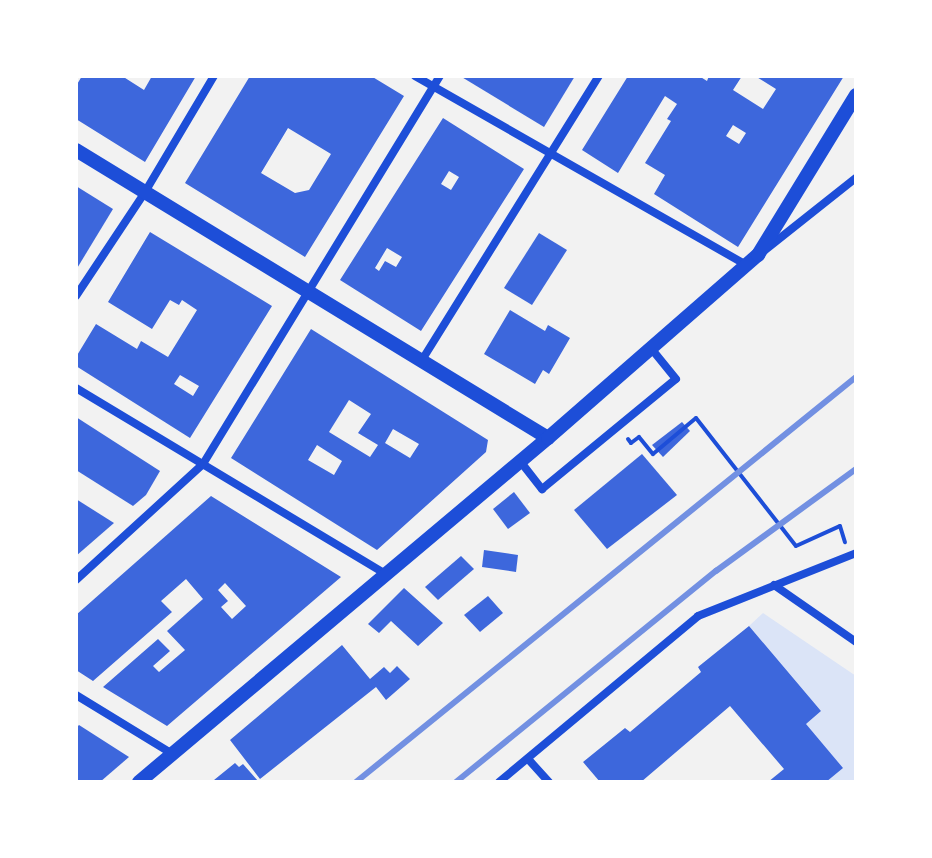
<!DOCTYPE html>
<html>
<head>
<meta charset="utf-8">
<style>
  body { margin:0 }
  #map { position:relative; width:932px; height:858px; overflow:hidden; background:#f2f2f2; font-family:"DM Sans",sans-serif }
  div>[style] { position:absolute }
  .green>* { inset:0; background:#dbe4f7 }
  .building>* { inset:0; background:#3d67dc }
  .path>* { height:4px; margin:-2px; padding:0 2px; transform-origin:2px; border-radius:2px; background:#1d4ed8 }
  .minor>* { height:8px; margin:-4px; padding:0 4px; transform-origin:4px; border-radius:4px; background:#1d4ed8 }
  .tertiary>* { height:14px; margin:-7px; padding:0 7px; transform-origin:7px; border-radius:7px; background:#1d4ed8 }
  .rail>* { height:6px; margin:-3px; padding:0 3px; transform-origin:3px; border-radius:3px; background:#7290e2 }
  span { translate:-50% -50%; white-space:nowrap; text-align:center; line-height:1.15; -webkit-text-stroke:6px #fff; paint-order:stroke }
  .frame { position:absolute; inset:0; border:78px solid #fff; pointer-events:none }
</style>
</head>
<body>
<div id="map">
  <div class="green">
    <div style="clip-path:polygon(763px 613px,856px 676px,856px 782px,825px 782px,806px 724px,821px 711px,749px 626px)"></div>
  </div>
  <div class="building">
    <div style="clip-path:polygon(82px 76px,122px 76px,144px 90px,152px 76px,196px 76px,145px 162px,76px 119px,76px 86px)"></div>
    <div style="clip-path:polygon(evenodd,250px 76px,371px 76px,404px 96px,305px 257px,185px 183px,250px 76px,288px 128px,331px 154px,309px 190px,295px 193px,261px 173px,288px 128px)"></div>
    <div style="clip-path:polygon(460px 76px,575px 76px,544px 127px)"></div>
    <div style="clip-path:polygon(evenodd,628px 76px,699px 76px,707px 81px,709px 76px,742px 76px,733px 90px,763px 109px,776px 89px,755px 76px,844px 76px,738px 247px,654px 194px,665px 175px,645px 163px,671px 121px,667px 119px,677px 104px,665px 96px,618px 173px,582px 150px,628px 76px,733px 125px,746px 133px,739px 144px,726px 136px,733px 125px)"></div>
    <div style="clip-path:polygon(evenodd,443px 118px,524px 169px,421px 331px,340px 280px,443px 118px,449px 171px,459px 177px,451px 190px,441px 184px,449px 171px,443px 118px,387px 248px,402px 257px,396px 267px,385px 261px,379px 271px,375px 268px,387px 248px)"></div>
    <div style="clip-path:polygon(76px 186px,113px 209px,76px 270px)"></div>
    <div style="clip-path:polygon(evenodd,150px 232px,272px 306px,190px 438px,76px 366px,76px 357px,96px 324px,137px 349px,141px 341px,168px 357px,197px 310px,182px 300px,179px 305px,170px 300px,152px 329px,108px 302px,150px 232px,180px 375px,199px 386px,193px 396px,174px 384px,180px 375px)"></div>
    <div style="clip-path:polygon(539px 233px,567px 250px,532px 305px,504px 288px)"></div>
    <div style="clip-path:polygon(510px 310px,545px 331px,548px 325px,570px 338px,549px 374px,543px 370px,535px 384px,484px 354px)"></div>
    <div style="clip-path:polygon(evenodd,311px 329px,488px 440px,486px 452px,377px 550px,231px 458px,311px 329px,349px 400px,371px 414px,358px 433px,378px 445px,370px 457px,329px 432px,349px 400px,311px 329px,393px 429px,419px 444px,410px 458px,385px 443px,393px 429px,311px 329px,317px 445px,342px 461px,334px 475px,308px 460px,317px 445px)"></div>
    <div style="clip-path:polygon(76px 417px,160px 471px,146px 495px,133px 506px,76px 470px)"></div>
    <div style="clip-path:polygon(682px 422px,690px 431px,663px 457px,652px 445px)"></div>
    <div style="clip-path:polygon(642px 454px,677px 495px,607px 549px,574px 510px)"></div>
    <div style="clip-path:polygon(514px 492px,530px 513px,508px 529px,493px 509px)"></div>
    <div style="clip-path:polygon(evenodd,211px 496px,341px 577px,167px 726px,103px 687px,158px 639px,170px 651px,153px 666px,159px 672px,185px 650px,167px 631px,203px 599px,186px 579px,161px 601px,172px 612px,93px 681px,76px 670px,76px 615px,211px 496px,225px 583px,246px 606px,232px 619px,221px 607px,228px 601px,218px 590px,225px 583px)"></div>
    <div style="clip-path:polygon(76px 499px,114px 523px,76px 556px)"></div>
    <div style="clip-path:polygon(484px 550px,518px 555px,516px 572px,482px 567px)"></div>
    <div style="clip-path:polygon(461px 556px,474px 569px,438px 600px,425px 587px)"></div>
    <div style="clip-path:polygon(404px 588px,443px 623px,418px 646px,391px 621px,379px 633px,368px 624px)"></div>
    <div style="clip-path:polygon(488px 596px,503px 613px,480px 632px,464px 615px)"></div>
    <div style="clip-path:polygon(749px 626px,821px 711px,806px 724px,843px 768px,826px 782px,768px 782px,784px 769px,730px 706px,641px 782px,600px 782px,583px 762px,625px 728px,630px 732px,701px 672px,698px 667px)"></div>
    <div style="clip-path:polygon(342px 645px,370px 679px,384px 667px,390px 673px,397px 666px,410px 679px,386px 700px,376px 687px,260px 779px,230px 740px)"></div>
    <div style="clip-path:polygon(79px 725px,129px 757px,100px 782px,76px 782px,76px 728px)"></div>
    <div style="clip-path:polygon(235px 763px,239px 767px,243px 764px,259px 782px,214px 780px)"></div>
  </div>
  <div class="path">
    <div style="left:628px;top:439px;width:5px;rotate:53deg"></div>
    <div style="left:631px;top:443px;width:10px;rotate:-37deg"></div>
    <div style="left:639px;top:437px;width:22px;rotate:51deg"></div>
    <div style="left:653px;top:454px;width:56px;rotate:-39.9deg"></div>
    <div style="left:696px;top:418px;width:162px;rotate:52deg"></div>
    <div style="left:796px;top:546px;width:48px;rotate:-24.4deg"></div>
    <div style="left:840px;top:526px;width:17px;rotate:73deg"></div>
  </div>
  <div class="minor">
    <div style="left:415px;top:76px;width:381px;rotate:29.7deg"></div>
    <div style="left:765px;top:250px;width:116px;rotate:-38.4deg"></div>
    <div style="left:76px;top:296px;width:125px;rotate:-56.4deg"></div>
    <div style="left:145px;top:192px;width:135px;rotate:-59.3deg"></div>
    <div style="left:422px;top:360px;width:335px;rotate:-58.1deg"></div>
    <div style="left:76px;top:388px;width:361px;rotate:31deg"></div>
    <div style="left:520px;top:461px;width:36px;rotate:52deg"></div>
    <div style="left:542px;top:489px;width:173px;rotate:-39.4deg"></div>
    <div style="left:676px;top:379px;width:40px;rotate:-129deg"></div>
    <div style="left:76px;top:580px;width:172px;rotate:-42.4deg"></div>
    <div style="left:203px;top:464px;width:455px;rotate:-58.6deg"></div>
    <div style="left:774px;top:585px;width:100px;rotate:34.8deg"></div>
    <div style="left:76px;top:695px;width:111px;rotate:31.4deg"></div>
    <div style="left:529px;top:760px;width:30px;rotate:48deg"></div>
    <div style="left:499px;top:782px;width:259px;rotate:-39.8deg"></div>
    <div style="left:698px;top:616px;width:170px;rotate:-21.7deg"></div>
  </div>
  <div class="tertiary">
    <div style="left:76px;top:150px;width:553px;rotate:31.39deg"></div>
    <div style="left:139px;top:782px;width:534px;rotate:-40.07deg"></div>
    <div style="left:548px;top:438px;width:279px;rotate:-41.1deg"></div>
    <div style="left:758px;top:255px;width:188px;rotate:-58.5deg"></div>
  </div>
  <div class="rail">
    <div style="left:356px;top:782px;width:643px;rotate:-39.01deg"></div>
    <div style="left:456px;top:782px;width:335px;rotate:-39.1deg"></div>
    <div style="left:716px;top:571px;width:173px;rotate:-36.1deg"></div>
  </div>
  <div class="frame"></div>
</div>
</body>
</html>
